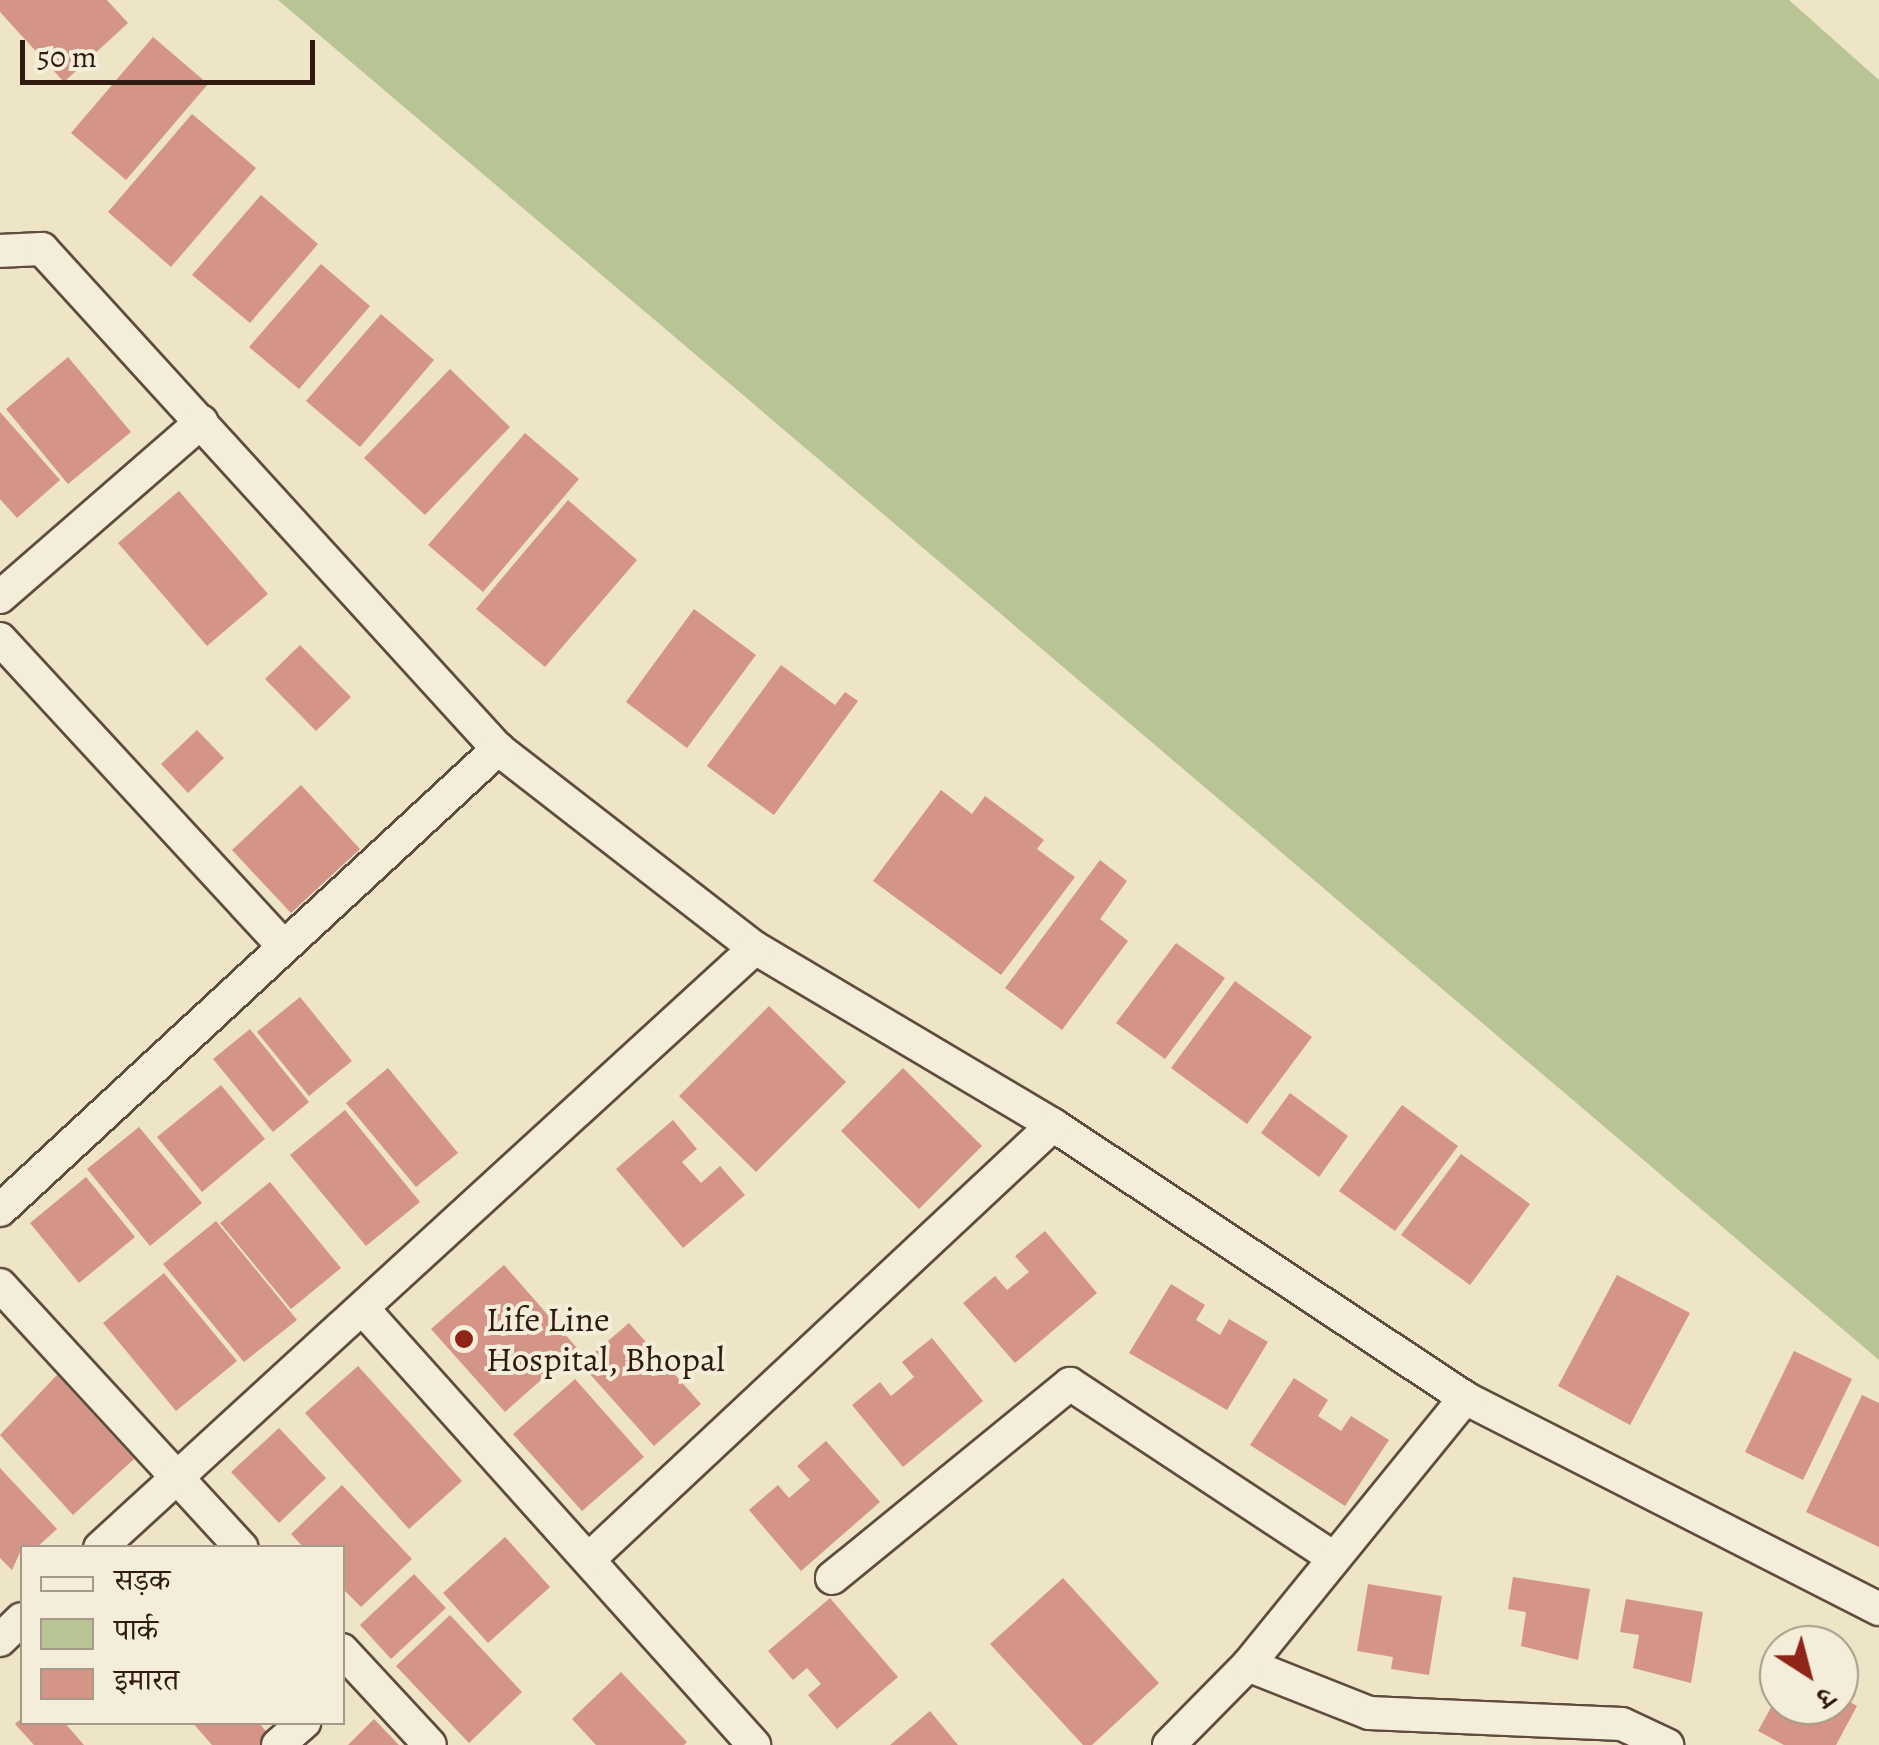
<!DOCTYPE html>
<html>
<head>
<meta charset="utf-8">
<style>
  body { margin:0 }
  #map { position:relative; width:1879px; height:1745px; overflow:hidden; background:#eee4c6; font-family:Alegreya,"Noto Serif Devanagari",serif }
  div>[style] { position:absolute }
  .green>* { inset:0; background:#b9c495 }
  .building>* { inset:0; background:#d49586 }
  .roads { filter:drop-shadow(2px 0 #604c3e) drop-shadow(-2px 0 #604c3e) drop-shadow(0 2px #604c3e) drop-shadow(0 -2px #604c3e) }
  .street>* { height:32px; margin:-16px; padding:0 16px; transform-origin:16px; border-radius:16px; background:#f4edda }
  .dots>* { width:28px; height:28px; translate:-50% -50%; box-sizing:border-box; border:5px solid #f4edda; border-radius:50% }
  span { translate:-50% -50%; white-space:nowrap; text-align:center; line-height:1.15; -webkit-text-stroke:8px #f4edda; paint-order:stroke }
  .poi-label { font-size:35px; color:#311a10 }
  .left { translate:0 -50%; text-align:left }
  .legend { position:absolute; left:20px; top:1545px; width:325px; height:180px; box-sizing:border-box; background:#f4edda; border:2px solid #a69989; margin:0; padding:12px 18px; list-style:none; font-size:30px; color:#311a10 }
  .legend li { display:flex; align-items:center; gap:20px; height:50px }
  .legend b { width:50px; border:2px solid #a69989 }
  .north { position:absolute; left:1759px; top:1625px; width:100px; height:100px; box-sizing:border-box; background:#f4edda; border:2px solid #a69989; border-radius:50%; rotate:144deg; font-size:28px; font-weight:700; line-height:40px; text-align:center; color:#311a10 }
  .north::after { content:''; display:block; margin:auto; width:35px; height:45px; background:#8f2418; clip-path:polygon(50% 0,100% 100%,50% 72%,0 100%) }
  .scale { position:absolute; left:20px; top:40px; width:295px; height:45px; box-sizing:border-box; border:5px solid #311a10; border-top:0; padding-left:12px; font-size:30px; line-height:35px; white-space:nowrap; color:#311a10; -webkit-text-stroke:8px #f4edda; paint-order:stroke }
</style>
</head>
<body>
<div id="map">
  <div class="green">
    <div style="clip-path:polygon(278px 0,1789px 0,1879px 80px,1879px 1360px)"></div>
  </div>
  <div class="building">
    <div style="clip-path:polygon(0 0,107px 0,128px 23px,64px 82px,0 12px)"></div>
    <div style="clip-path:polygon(153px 37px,208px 84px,126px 180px,71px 133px)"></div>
    <div style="clip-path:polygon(192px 114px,256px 168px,171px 267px,108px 212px)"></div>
    <div style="clip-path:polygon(261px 195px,318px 244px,250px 323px,192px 275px)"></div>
    <div style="clip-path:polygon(321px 264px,370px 306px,299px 389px,249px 347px)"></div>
    <div style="clip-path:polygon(381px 314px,434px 360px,360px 447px,306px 401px)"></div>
    <div style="clip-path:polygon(68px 357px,131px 432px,68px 484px,6px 409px)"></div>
    <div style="clip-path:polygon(450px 369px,510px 427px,425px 515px,364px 458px)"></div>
    <div style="clip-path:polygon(0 412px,60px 480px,17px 518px,0 499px)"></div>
    <div style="clip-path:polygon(525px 433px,579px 479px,483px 592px,428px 545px)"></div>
    <div style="clip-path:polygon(179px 491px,268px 594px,207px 646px,118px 543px)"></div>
    <div style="clip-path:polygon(568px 500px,637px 560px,545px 667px,476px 609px)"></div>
    <div style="clip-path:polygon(694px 609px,756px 655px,687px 748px,626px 702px)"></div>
    <div style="clip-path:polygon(300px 645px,351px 697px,316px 731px,265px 679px)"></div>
    <div style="clip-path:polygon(781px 665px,835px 705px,845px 692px,858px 701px,774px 815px,707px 766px)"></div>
    <div style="clip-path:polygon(197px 730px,224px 758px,188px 793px,161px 764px)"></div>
    <div style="clip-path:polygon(301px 785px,360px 849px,291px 913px,232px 850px)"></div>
    <div style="clip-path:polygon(941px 790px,972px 814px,985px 796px,1044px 840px,1037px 849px,1075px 877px,1001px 975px,873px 881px)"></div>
    <div style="clip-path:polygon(1100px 860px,1127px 881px,1100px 919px,1128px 941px,1062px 1030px,1005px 988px)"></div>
    <div style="clip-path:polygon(1176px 943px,1225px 978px,1165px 1059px,1116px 1023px)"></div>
    <div style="clip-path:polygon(1235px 981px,1312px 1037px,1247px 1124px,1171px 1068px)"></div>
    <div style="clip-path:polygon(300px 997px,352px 1061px,309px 1096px,257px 1032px)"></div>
    <div style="clip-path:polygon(769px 1006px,846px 1082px,756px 1172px,679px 1096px)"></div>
    <div style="clip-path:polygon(250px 1029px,309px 1102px,273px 1132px,213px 1059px)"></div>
    <div style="clip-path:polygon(388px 1068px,458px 1153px,416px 1187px,346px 1103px)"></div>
    <div style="clip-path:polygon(903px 1068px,982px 1146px,919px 1209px,841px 1131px)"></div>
    <div style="clip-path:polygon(221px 1085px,265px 1139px,202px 1192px,157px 1137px)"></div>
    <div style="clip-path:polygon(1290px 1093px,1348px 1136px,1319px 1177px,1261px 1133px)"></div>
    <div style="clip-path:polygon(1402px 1105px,1458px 1146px,1395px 1231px,1339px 1191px)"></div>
    <div style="clip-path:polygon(345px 1110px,420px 1202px,366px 1246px,290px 1155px)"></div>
    <div style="clip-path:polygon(673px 1120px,697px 1149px,682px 1162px,701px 1183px,720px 1166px,745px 1195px,683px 1248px,616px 1169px)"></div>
    <div style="clip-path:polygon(139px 1127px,202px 1203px,150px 1246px,87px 1169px)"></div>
    <div style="clip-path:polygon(1461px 1154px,1530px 1204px,1470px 1285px,1401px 1235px)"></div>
    <div style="clip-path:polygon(86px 1177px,135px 1237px,79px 1283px,30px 1223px)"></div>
    <div style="clip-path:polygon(270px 1182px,341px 1268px,291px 1309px,220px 1223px)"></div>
    <div style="clip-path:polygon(216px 1221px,297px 1320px,244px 1362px,163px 1264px)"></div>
    <div style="clip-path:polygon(1045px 1231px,1097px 1293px,1015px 1363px,963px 1303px,995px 1276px,1007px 1290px,1029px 1272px,1015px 1256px)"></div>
    <div style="clip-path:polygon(504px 1265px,577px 1348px,505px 1412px,431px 1329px)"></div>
    <div style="clip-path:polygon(164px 1273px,237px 1361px,176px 1411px,103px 1323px)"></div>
    <div style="clip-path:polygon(1617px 1275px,1690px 1313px,1630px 1425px,1558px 1386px)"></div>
    <div style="clip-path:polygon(1171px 1284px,1205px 1305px,1196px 1320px,1220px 1335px,1229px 1319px,1268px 1342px,1227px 1410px,1129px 1353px)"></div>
    <div style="clip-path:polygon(629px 1323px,701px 1404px,654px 1446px,581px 1364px)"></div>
    <div style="clip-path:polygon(932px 1338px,983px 1401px,903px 1467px,852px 1405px,880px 1382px,891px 1396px,914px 1377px,902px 1362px)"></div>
    <div style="clip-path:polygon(1794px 1351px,1852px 1379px,1803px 1480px,1745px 1452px)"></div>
    <div style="clip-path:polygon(358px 1366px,462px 1481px,409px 1529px,305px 1413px)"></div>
    <div style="clip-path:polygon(57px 1375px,134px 1459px,73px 1515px,0 1435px)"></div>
    <div style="clip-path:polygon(1294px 1378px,1328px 1400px,1318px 1416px,1341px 1431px,1351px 1416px,1389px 1440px,1345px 1506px,1250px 1445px)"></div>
    <div style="clip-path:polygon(575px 1379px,644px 1457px,582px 1511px,513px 1434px)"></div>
    <div style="clip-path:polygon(1862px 1395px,1879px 1403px,1879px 1547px,1806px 1512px)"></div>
    <div style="clip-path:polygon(279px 1428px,326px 1478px,279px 1523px,231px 1472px)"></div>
    <div style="clip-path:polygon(826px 1441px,880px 1502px,801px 1571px,749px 1510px,778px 1485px,789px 1498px,810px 1480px,797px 1466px)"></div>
    <div style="clip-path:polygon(0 1468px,57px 1529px,36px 1548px,22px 1548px,12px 1570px,0 1558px)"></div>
    <div style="clip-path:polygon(342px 1485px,412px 1559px,361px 1607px,342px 1588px,342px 1548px,304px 1548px,291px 1534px)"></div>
    <div style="clip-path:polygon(505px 1537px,550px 1587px,488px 1643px,443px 1593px)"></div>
    <div style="clip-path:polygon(414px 1574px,446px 1608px,391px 1659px,360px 1625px)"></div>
    <div style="clip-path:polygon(1513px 1577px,1590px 1589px,1578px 1660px,1521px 1646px,1526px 1612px,1508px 1609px)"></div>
    <div style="clip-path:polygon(1063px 1578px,1159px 1683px,1092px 1745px,1083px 1745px,990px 1644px)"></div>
    <div style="clip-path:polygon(1368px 1584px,1442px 1596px,1429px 1675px,1391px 1669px,1393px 1657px,1357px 1651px)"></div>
    <div style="clip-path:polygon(830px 1598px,898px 1677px,837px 1729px,808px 1695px,821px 1684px,807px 1668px,793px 1680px,768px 1651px)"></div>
    <div style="clip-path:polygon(1626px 1599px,1703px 1612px,1691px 1683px,1633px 1668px,1639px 1635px,1620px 1632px)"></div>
    <div style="clip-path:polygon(450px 1615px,522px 1692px,469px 1743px,396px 1666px)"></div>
    <div style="clip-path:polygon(621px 1672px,687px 1742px,684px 1745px,596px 1745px,572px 1719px)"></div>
    <div style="clip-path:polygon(1779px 1693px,1779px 1705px,1839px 1705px,1839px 1696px,1857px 1706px,1836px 1745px,1784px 1745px,1758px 1731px)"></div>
    <div style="clip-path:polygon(930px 1711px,958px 1745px,890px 1745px)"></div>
    <div style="clip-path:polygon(22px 1718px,64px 1722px,84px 1745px,34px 1745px,15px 1724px)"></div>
    <div style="clip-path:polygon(374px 1719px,399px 1745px,348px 1745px)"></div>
    <div style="clip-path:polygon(192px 1722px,258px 1722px,270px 1736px,260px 1745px,212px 1745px)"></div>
  </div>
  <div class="roads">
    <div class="street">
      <div style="left:0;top:251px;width:42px;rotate:-2.7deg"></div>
      <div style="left:42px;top:249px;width:677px;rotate:47.64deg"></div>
      <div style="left:498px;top:749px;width:325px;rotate:37.8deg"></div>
      <div style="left:755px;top:948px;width:347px;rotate:30.7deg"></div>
      <div style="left:1053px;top:1125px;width:494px;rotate:33.5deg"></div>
      <div style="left:1465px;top:1398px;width:465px;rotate:27deg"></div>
      <div style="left:0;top:597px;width:267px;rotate:-41deg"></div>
      <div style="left:0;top:639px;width:413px;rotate:47.3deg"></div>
      <div style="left:0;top:1210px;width:679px;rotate:-42.79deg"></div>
      <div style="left:0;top:1285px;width:357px;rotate:47.4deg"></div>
      <div style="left:363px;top:1309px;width:586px;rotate:48.11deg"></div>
      <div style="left:100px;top:1548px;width:888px;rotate:-42.49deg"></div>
      <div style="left:589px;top:1559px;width:635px;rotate:-43.09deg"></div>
      <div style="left:832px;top:1578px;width:307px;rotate:-39.2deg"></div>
      <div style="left:1070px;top:1384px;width:316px;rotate:33.4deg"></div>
      <div style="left:0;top:1640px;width:30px;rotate:-44deg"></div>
      <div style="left:342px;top:1650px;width:129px;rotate:47.2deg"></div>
      <div style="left:1248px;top:1665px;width:130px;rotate:21.6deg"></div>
      <div style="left:1369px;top:1713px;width:253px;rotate:2.5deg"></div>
      <div style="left:1622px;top:1724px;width:50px;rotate:25deg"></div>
      <div style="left:278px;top:1745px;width:35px;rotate:-41deg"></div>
      <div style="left:1169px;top:1745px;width:112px;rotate:-45.4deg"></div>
      <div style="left:1248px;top:1665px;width:344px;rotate:-50.9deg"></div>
    </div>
  </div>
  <div class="dots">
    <div style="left:464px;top:1339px;background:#8f2418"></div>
  </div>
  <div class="poi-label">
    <span class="left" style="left:486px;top:1339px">Life Line<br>Hospital, Bhopal</span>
  </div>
  <ul class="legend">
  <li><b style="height:12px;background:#f4edda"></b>सड़क</li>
  <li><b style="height:28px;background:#b9c495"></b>पार्क</li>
  <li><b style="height:28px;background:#d49586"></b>इमारत</li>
  </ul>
  <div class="north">उ</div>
  <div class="scale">50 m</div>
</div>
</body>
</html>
